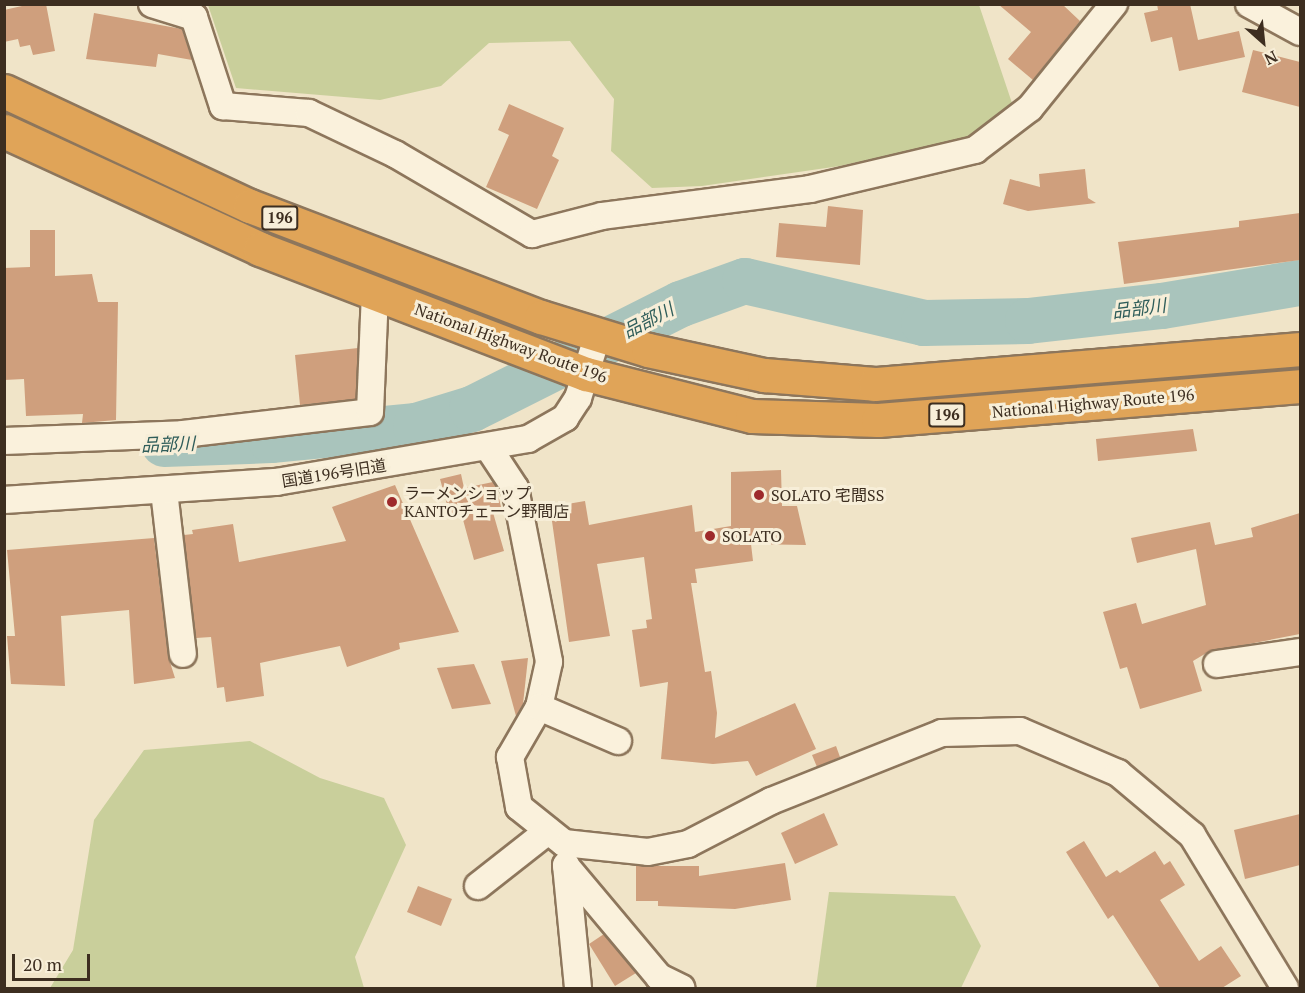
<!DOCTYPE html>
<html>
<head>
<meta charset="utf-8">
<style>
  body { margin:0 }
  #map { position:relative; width:1305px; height:993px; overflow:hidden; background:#f0e4c8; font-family:"PT Serif","Noto Sans JP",serif }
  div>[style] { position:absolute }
  .green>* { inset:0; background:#c9cf9b }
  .river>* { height:46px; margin:-23px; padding:0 23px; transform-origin:23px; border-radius:23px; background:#a9c4bc }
  .building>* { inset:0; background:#cf9f7d }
  .roads { filter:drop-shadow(2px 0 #8d765c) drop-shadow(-2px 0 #8d765c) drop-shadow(0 2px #8d765c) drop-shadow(0 -2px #8d765c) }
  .minor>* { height:26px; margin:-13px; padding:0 13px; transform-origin:13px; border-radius:13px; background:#faf1dc }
  .highway>* { height:33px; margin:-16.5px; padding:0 16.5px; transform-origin:16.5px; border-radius:16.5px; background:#e0a458 }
  .dots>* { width:16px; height:16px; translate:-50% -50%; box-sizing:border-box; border:3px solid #f7eed8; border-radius:50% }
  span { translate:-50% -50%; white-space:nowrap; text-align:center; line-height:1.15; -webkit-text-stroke:6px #f7eed8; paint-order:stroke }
  .shield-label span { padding:2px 4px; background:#f7eed8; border:2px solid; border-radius:4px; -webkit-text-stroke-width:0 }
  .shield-label { font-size:15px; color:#3d2e20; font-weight:700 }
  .street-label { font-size:16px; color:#3d2e20 }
  .poi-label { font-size:16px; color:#3d2e20 }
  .left { translate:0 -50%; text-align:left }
  .water-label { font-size:18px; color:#2f5d5a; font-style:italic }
  .frame { position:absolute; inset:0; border:6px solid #3d2e20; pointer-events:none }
  .north { position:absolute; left:1233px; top:12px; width:60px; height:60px; -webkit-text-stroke:4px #f7eed8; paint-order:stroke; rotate:153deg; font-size:16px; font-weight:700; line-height:24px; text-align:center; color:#3d2e20 }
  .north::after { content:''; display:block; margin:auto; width:21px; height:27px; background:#3d2e20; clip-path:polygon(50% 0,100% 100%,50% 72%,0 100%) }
  .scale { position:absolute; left:12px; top:954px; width:78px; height:27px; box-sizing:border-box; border:3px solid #3d2e20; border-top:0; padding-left:8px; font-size:18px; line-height:21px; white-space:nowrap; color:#3d2e20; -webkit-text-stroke:4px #f7eed8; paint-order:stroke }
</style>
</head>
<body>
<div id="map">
  <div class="green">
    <div style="clip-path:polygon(208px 5px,979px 5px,1012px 103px,969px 137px,840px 166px,702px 186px,652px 188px,611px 151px,614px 99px,570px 41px,489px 43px,441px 86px,380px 100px,236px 88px)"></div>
    <div style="clip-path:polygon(250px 741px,320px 778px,384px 798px,406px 845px,355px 957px,364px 988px,50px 988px,73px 950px,94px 820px,144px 750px)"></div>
    <div style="clip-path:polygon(829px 892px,955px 896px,981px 946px,961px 988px,816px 988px)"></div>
  </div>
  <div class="river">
    <div style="left:164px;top:444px;width:107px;rotate:-2.1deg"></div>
    <div style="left:271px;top:440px;width:146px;rotate:-5.5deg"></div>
    <div style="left:416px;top:426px;width:59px;rotate:-16.9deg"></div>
    <div style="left:472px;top:409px;width:234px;rotate:-26.7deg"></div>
    <div style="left:681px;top:304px;width:68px;rotate:-19.8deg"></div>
    <div style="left:745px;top:281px;width:184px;rotate:13.2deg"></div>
    <div style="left:924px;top:323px;width:104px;rotate:-1.1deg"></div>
    <div style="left:1028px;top:321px;width:135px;rotate:-6.4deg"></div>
    <div style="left:1162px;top:306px;width:140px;rotate:-9.5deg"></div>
  </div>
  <div class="building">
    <div style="clip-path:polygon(31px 4px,46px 4px,55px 51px,33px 55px,30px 45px,20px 47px,18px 39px,4px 42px,4px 10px)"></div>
    <div style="clip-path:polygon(998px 4px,1062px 4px,1080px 21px,1033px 80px,1008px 59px,1031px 32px)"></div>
    <div style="clip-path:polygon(1157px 4px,1190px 4px,1198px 40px,1239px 31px,1245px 57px,1179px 71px,1172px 37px,1151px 42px,1144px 13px,1158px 10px)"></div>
    <div style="clip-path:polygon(94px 13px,182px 29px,192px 60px,158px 54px,156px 67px,86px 59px)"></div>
    <div style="clip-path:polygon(1253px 50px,1300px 62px,1300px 107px,1242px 92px)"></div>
    <div style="clip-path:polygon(509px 104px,564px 128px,552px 156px,559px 160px,537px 209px,486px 187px,509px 135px,498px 130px)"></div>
    <div style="clip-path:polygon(1085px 169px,1088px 198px,1096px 203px,1028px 211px,1003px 204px,1010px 179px,1040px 187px,1039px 174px)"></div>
    <div style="clip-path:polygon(828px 206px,863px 210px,860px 265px,776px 257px,779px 223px,826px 227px)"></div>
    <div style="clip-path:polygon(1300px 213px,1300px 260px,1124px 284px,1118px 242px,1239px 227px,1239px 221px)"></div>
    <div style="clip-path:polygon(30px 230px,55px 230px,55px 276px,92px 274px,98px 302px,118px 302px,116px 420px,82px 423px,83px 414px,26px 416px,24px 379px,4px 380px,4px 268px,30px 267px)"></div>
    <div style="clip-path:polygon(358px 348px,356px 399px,300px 405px,295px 355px)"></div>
    <div style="clip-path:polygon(1193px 429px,1197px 451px,1098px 461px,1096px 439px)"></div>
    <div style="clip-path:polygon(781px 470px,782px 506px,797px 506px,806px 545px,751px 544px,753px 561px,695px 569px,697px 583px,691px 583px,705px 672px,711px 671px,717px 713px,715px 738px,795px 703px,816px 749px,756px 776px,748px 761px,713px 764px,661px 759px,668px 682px,640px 687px,632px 630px,647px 628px,646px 620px,652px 619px,644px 557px,597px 564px,610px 636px,569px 642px,550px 507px,585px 501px,589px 525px,692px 505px,695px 532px,731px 526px,731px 472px)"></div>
    <div style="clip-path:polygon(461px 474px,464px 488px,493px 482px,496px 486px,501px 507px,492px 509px,504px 551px,474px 560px,462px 516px,451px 519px,440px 479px)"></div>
    <div style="clip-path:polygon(395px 485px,459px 632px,399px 643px,400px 649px,347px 667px,340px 646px,260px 663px,264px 696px,226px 702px,224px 687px,217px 688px,211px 637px,196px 638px,184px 535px,193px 534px,192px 530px,233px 524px,239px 562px,346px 541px,332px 507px)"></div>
    <div style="clip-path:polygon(1300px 513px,1300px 634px,1208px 652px,1193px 661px,1202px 691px,1140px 709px,1127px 667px,1120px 669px,1103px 612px,1136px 603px,1142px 624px,1206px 605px,1196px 549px,1137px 563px,1131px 538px,1210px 522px,1215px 545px,1253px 537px,1251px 528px)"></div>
    <div style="clip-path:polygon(154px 538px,168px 656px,175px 678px,134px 684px,129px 610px,61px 616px,65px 686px,11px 684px,7px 636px,15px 636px,7px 550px)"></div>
    <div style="clip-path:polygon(528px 658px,523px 704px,516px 716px,501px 661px)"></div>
    <div style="clip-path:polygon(474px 664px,491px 704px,452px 709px,437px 668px)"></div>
    <div style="clip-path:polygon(836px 746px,840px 757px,817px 767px,812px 755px)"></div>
    <div style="clip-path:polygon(824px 813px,838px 845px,795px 864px,781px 833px)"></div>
    <div style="clip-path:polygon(1300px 814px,1300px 865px,1245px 879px,1234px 830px)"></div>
    <div style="clip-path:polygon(1084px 841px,1106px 877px,1117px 870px,1120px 873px,1155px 851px,1164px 865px,1170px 861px,1185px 885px,1160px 900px,1199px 961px,1221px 946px,1241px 976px,1222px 988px,1160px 988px,1113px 915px,1108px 919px,1066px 852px)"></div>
    <div style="clip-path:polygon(785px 863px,791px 900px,735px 909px,658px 906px,658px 901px,636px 901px,636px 866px,699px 866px,699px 876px)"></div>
    <div style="clip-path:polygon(418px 886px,452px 899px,441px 926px,407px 912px)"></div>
    <div style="clip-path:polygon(604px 934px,636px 973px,615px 986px,589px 944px)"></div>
  </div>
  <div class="roads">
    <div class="minor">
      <div style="left:152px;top:4px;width:44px;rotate:17.2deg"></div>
      <div style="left:194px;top:17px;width:94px;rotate:72deg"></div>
      <div style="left:223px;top:106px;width:86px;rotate:4.7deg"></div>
      <div style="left:309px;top:113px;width:95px;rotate:25.5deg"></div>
      <div style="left:395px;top:154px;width:159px;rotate:30.3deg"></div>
      <div style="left:532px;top:234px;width:72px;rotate:-14.4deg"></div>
      <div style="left:602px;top:216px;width:210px;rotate:-7.4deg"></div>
      <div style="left:810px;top:189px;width:170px;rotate:-13.3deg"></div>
      <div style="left:975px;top:150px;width:69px;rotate:-37.4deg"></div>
      <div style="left:1030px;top:108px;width:134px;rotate:-51.1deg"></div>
      <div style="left:1249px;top:4px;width:58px;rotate:28.8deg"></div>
      <div style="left:4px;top:441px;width:179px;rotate:-2.2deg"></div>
      <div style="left:183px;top:434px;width:188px;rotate:-6.7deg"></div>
      <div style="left:370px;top:412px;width:119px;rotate:-87.6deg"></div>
      <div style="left:488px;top:447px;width:49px;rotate:56.6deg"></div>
      <div style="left:515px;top:488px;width:177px;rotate:78.9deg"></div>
      <div style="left:549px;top:662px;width:46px;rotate:102.5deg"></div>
      <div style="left:539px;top:707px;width:58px;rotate:120.1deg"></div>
      <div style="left:510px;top:757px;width:51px;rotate:79.8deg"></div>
      <div style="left:519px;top:807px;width:58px;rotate:38.7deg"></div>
      <div style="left:564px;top:843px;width:84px;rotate:6.1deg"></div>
      <div style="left:648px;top:852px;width:41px;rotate:-11.3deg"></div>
      <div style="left:688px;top:844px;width:93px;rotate:-27.4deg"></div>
      <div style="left:771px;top:801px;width:184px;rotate:-21.7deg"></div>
      <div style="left:942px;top:733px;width:78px;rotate:-1.5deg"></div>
      <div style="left:1020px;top:731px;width:107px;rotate:23.2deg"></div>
      <div style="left:1118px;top:773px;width:97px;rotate:40deg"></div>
      <div style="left:1192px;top:835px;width:179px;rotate:58.7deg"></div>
      <div style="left:164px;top:491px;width:164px;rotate:83.4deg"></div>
      <div style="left:4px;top:500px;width:273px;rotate:-3.8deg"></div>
      <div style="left:276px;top:482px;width:256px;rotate:-9.7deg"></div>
      <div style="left:528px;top:439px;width:43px;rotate:-29.6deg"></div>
      <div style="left:565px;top:418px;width:24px;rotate:-57deg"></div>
      <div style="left:578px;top:398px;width:67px;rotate:-72.6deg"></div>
      <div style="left:1217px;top:664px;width:84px;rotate:-8.2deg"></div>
      <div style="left:539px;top:707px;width:86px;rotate:23.3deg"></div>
      <div style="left:566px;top:865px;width:124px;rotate:84.4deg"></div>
      <div style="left:566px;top:866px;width:145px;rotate:50deg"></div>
      <div style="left:659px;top:977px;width:25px;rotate:26deg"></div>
      <div style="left:478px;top:886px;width:89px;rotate:-38.2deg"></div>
    </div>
    <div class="highway">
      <div style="left:4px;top:91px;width:272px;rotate:25.1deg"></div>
      <div style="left:250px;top:206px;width:311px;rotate:20.9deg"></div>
      <div style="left:541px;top:317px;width:112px;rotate:17.1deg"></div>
      <div style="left:648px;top:350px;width:119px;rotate:12.2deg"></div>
      <div style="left:764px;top:375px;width:111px;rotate:4.6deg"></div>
      <div style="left:875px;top:384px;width:426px;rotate:-4.7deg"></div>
      <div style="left:4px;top:131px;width:282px;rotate:24.7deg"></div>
      <div style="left:260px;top:249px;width:349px;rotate:21deg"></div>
      <div style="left:586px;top:374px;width:171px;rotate:14.2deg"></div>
      <div style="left:752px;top:416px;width:126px;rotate:1.8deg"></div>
      <div style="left:878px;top:420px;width:423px;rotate:-4.6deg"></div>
    </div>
  </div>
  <div class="dots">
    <div style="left:759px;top:495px;background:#9e2a2b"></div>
    <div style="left:392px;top:502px;background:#9e2a2b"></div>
    <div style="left:710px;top:536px;background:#9e2a2b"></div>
  </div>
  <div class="shield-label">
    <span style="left:280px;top:218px">196</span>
    <span style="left:947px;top:415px">196</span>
  </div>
  <div class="street-label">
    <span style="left:511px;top:343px;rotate:20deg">National Highway Route 196</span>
    <span style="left:1093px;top:403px;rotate:-5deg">National Highway Route 196</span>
    <span style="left:334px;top:473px;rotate:-9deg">国道196号旧道</span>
  </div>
  <div class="poi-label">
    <span class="left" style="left:404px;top:502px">ラーメンショップ<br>KANTOチェーン野間店</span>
    <span class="left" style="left:771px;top:495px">SOLATO 宅間SS</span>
    <span class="left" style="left:722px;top:536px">SOLATO</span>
  </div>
  <div class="water-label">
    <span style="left:1139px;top:308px;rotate:-7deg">品部川</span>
    <span style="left:648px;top:320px;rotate:-27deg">品部川</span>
    <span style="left:168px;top:444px;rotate:-2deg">品部川</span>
  </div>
  <div class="frame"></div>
  <div class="north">N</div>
  <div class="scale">20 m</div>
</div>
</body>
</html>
